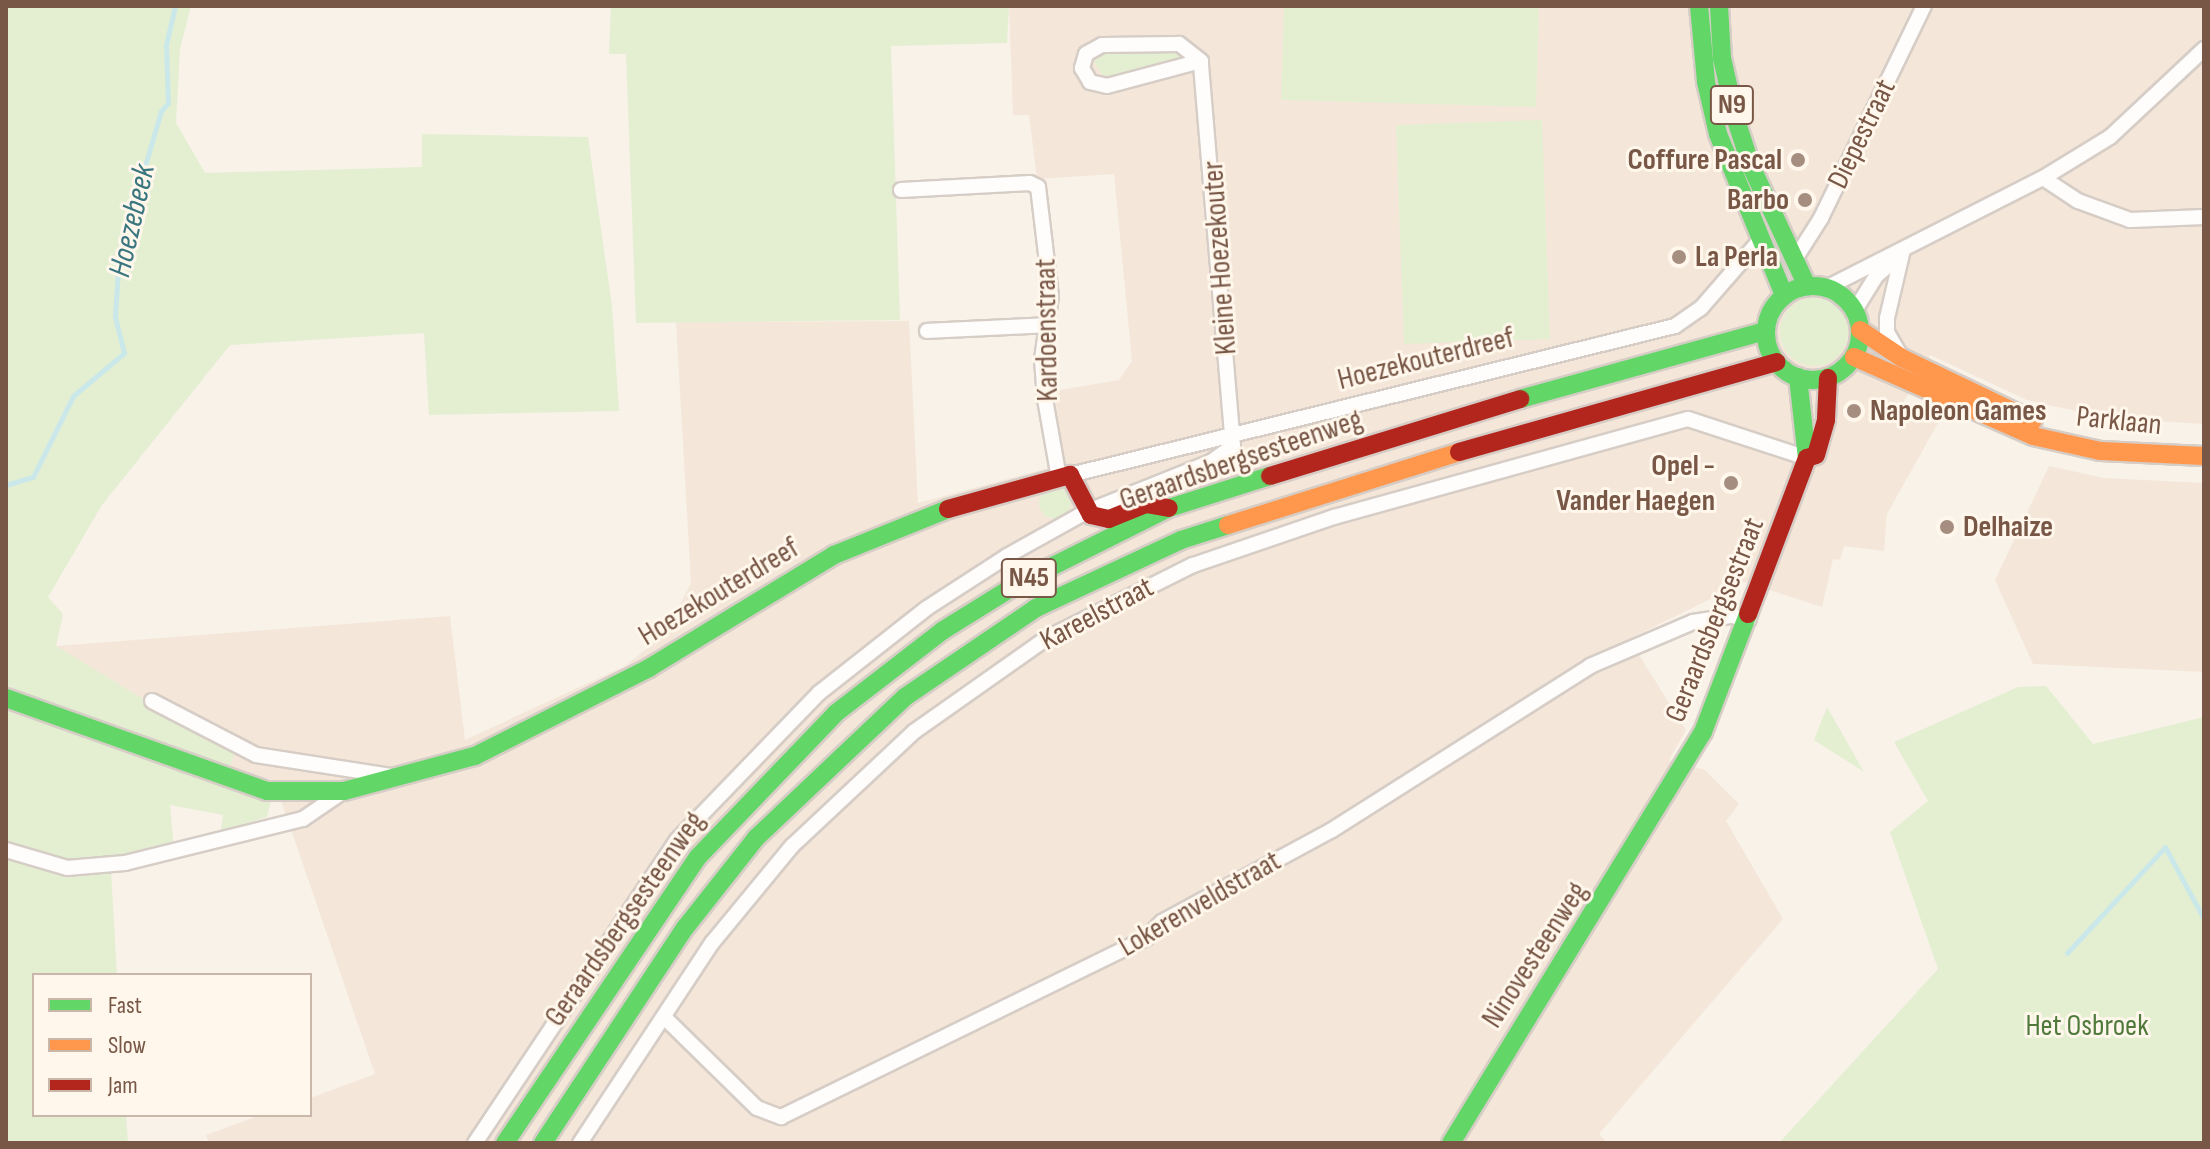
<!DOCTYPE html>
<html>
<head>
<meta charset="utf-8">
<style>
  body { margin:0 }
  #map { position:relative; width:2210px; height:1149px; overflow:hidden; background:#f8f2e9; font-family:"Sofia Sans Condensed",sans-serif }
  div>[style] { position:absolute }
  .residential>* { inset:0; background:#f4e7d9 }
  .green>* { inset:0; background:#e4efd2 }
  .round { border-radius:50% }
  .stream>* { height:5px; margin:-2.5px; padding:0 2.5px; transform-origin:2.5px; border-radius:2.5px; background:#cae8e9 }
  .roads { filter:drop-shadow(2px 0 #d6cdc6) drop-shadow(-2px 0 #d6cdc6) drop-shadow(0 2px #d6cdc6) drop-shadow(0 -2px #d6cdc6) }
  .street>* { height:14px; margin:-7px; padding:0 7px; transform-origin:7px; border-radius:7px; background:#fefdfc }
  .fast>* { height:18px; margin:-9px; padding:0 9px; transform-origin:9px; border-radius:9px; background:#63d668 }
  .fast>.ring { margin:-9px; padding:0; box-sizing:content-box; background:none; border:18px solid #63d668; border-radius:50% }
  .slow>* { height:18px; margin:-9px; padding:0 9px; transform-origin:9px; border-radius:9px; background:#ff974d }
  .jam>* { height:18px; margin:-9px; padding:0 9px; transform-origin:9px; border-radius:9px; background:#b3261e }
  .dots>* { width:22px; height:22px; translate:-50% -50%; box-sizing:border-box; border:4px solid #fff7eb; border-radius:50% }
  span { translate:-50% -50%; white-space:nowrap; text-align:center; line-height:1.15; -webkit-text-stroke:6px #fff7eb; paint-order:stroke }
  .shield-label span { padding:2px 6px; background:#fff7eb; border:2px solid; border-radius:6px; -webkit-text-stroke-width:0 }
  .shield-label { font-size:28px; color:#785747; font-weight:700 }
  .street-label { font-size:30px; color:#785747 }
  .poi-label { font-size:30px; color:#785747; font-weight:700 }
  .right { translate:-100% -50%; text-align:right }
  .left { translate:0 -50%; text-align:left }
  .park-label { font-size:30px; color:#4f7a3c }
  .water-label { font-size:32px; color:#39767f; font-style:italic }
  .frame { position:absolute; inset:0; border:8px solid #785747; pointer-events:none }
  .legend { position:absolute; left:32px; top:973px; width:280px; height:144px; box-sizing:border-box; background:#fff7eb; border:2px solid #c9b7a9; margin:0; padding:10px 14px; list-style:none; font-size:24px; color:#785747 }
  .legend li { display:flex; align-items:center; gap:16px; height:40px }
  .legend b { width:40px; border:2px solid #c9b7a9 }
</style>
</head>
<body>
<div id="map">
  <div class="residential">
    <div style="clip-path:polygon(1009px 6px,2204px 6px,2204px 424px,2107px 418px,2027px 400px,1930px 355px,1903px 403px,1938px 423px,1887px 514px,1884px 551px,1844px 546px,1840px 560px,1833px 559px,1822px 607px,1745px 582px,1629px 639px,1686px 730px,1669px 760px,1705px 770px,1739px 804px,1726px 821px,1783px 919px,1599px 1134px,1607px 1143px,209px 1143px,206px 1135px,261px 1115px,310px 1115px,310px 1098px,375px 1074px,274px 780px,229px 770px,56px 646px,450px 616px,465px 740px,625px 666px,665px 634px,691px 583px,676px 322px,909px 321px,918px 503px,1064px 464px,1054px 391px,1119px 380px,1132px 361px,1114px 174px,1037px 179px,1029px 115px,1013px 115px)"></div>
    <div style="clip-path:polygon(2049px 466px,2104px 478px,2204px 483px,2204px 672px,2033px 664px,1995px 580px)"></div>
  </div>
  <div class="green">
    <div style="clip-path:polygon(6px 6px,191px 6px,180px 49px,176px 123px,205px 173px,422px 167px,422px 134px,588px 137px,612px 306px,619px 411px,429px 415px,424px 333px,230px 345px,102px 505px,48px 597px,63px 614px,56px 646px,234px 754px,229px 770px,6px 686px)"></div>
    <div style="clip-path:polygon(611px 6px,1009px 6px,1007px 43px,891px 46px,900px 320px,636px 323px,626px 54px,609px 54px)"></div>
    <div style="clip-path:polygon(1284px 6px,1539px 6px,1536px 107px,1281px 100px)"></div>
    <div style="clip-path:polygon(1176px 51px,1183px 57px,1179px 63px,1106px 80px,1094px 62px,1101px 52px)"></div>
    <div style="clip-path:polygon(1542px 120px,1550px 339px,1404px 344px,1396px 125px)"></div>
    <div class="round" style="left:1780px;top:298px;width:68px;height:68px"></div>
    <div class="round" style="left:1039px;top:487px;width:32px;height:32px"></div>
    <div style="clip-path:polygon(2046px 686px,2093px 744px,2204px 717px,2204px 1143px,1779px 1143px,1938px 969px,1890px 832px,1928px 801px,1894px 742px,2018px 687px)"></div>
    <div style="clip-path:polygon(6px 707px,271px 800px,267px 817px,221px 831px,223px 815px,170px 805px,174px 850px,139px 857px,69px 863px,6px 846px)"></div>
    <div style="clip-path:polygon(1827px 707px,1864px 772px,1814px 740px)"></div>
    <div style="clip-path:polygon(6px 856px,111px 871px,117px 975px,34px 975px,34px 1115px,126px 1115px,128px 1143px,6px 1143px)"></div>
  </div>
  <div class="stream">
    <div style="left:6px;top:485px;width:28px;rotate:-17deg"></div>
    <div style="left:33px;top:477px;width:90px;rotate:-63.7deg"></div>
    <div style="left:73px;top:396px;width:67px;rotate:-40.1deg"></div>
    <div style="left:124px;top:353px;width:37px;rotate:-104deg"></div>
    <div style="left:115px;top:317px;width:63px;rotate:-86.4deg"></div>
    <div style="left:119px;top:254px;width:149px;rotate:-73.6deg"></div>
    <div style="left:161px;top:111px;width:11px;rotate:-49deg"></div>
    <div style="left:168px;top:103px;width:58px;rotate:-92deg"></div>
    <div style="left:166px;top:45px;width:40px;rotate:-77deg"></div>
    <div style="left:2067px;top:953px;width:144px;rotate:-47.2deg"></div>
    <div style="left:2165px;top:847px;width:82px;rotate:61.6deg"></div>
  </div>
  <div class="roads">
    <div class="street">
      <div style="left:2043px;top:178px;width:42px;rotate:33.3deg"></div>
      <div style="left:2078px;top:201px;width:55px;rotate:20.1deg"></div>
      <div style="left:2130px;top:220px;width:74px;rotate:-2.3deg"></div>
      <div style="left:901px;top:190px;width:129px;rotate:-3.1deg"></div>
      <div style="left:1030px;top:183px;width:9px;rotate:27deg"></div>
      <div style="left:1038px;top:187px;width:110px;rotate:83.2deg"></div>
      <div style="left:1051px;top:296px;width:64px;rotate:98.1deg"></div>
      <div style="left:1042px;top:359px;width:40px;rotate:85.7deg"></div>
      <div style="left:1045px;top:399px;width:80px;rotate:80deg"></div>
      <div style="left:1795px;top:259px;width:49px;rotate:-57.6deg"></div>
      <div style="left:1821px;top:218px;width:236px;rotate:-64.1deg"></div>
      <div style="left:1826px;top:288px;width:243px;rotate:-26.9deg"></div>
      <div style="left:2043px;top:178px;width:79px;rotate:-31.5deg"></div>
      <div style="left:2110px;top:137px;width:129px;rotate:-43.1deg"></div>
      <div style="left:1855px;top:310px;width:40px;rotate:-58deg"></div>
      <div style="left:1876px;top:276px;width:31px;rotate:-40deg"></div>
      <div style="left:927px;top:331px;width:122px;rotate:-2.8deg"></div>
      <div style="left:1899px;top:353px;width:24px;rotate:-120deg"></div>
      <div style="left:1887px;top:332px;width:14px;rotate:-90deg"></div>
      <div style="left:1887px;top:318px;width:66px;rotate:-76.8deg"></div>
      <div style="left:1070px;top:475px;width:623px;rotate:-13.84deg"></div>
      <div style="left:1675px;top:326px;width:32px;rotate:-35deg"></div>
      <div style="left:1701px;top:308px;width:91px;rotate:-49deg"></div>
      <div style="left:152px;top:701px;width:117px;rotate:27.4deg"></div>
      <div style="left:256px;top:755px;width:138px;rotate:8.8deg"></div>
      <div style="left:6px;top:850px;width:64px;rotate:16.4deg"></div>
      <div style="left:67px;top:868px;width:58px;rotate:-4.9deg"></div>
      <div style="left:125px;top:863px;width:183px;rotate:-13.9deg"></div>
      <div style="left:303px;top:819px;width:50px;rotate:-34.3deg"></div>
      <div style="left:664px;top:1017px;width:130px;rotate:44.4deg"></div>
      <div style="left:757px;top:1108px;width:26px;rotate:21deg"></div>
      <div style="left:781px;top:1117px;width:407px;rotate:-26.1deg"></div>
      <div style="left:1146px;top:938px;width:23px;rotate:-45deg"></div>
      <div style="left:1162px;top:922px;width:193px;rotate:-28.4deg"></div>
      <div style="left:1332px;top:830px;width:306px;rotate:-32.4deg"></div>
      <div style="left:1590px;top:666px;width:112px;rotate:-23.1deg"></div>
      <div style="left:1693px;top:622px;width:39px;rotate:-9deg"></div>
      <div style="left:1732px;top:616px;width:17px;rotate:13deg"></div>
      <div style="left:475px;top:1143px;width:364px;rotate:-56.3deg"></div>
      <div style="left:677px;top:840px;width:204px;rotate:-46deg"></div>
      <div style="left:819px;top:693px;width:137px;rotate:-38.2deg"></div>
      <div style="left:927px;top:608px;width:95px;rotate:-33deg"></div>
      <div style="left:1007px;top:556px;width:90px;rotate:-29.1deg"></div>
      <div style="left:1086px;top:512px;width:135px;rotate:-21.8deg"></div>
      <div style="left:1211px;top:462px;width:27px;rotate:-36deg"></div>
      <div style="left:1233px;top:446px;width:386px;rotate:-94.8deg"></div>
      <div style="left:1201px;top:61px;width:28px;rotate:-142deg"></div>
      <div style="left:1179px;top:44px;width:77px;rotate:179.3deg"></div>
      <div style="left:1102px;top:45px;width:18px;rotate:151deg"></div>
      <div style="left:1086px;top:54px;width:15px;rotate:106deg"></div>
      <div style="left:1082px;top:68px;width:16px;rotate:60deg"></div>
      <div style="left:1090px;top:82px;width:17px;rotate:13deg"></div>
      <div style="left:1107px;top:86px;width:97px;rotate:-14.9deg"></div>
      <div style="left:580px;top:1143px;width:240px;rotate:-56.6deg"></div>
      <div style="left:712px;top:943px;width:126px;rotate:-50.5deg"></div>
      <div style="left:792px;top:846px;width:168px;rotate:-43.1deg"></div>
      <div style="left:915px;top:731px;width:161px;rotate:-35.2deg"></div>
      <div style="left:1047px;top:638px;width:163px;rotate:-26.6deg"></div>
      <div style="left:1193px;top:565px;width:149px;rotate:-18.8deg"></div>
      <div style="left:1334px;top:517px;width:367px;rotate:-15.5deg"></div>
      <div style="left:1688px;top:419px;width:125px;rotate:18.1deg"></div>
    </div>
    <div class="fast">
      <div style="left:1699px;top:6px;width:76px;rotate:84.7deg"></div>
      <div style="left:1706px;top:82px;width:53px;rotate:77deg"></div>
      <div style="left:1718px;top:134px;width:174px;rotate:67.7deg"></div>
      <div style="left:1719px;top:6px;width:52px;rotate:86.7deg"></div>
      <div style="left:1722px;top:58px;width:64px;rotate:77.3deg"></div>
      <div style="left:1736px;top:120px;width:48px;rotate:71.9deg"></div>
      <div style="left:1751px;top:166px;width:132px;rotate:65deg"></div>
      <div class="ring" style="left:1766px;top:286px;width:76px;height:76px"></div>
      <div style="left:1798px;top:377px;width:81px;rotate:83.7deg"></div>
      <div style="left:1520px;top:399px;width:255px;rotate:-15.5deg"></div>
      <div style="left:6px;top:698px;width:277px;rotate:19.6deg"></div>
      <div style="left:267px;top:791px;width:77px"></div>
      <div style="left:344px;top:791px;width:136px;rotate:-15deg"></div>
      <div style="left:475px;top:756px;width:195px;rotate:-26.8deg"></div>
      <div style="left:649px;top:668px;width:217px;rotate:-31.4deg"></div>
      <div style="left:834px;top:555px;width:123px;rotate:-22deg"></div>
      <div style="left:505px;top:1143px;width:345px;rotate:-56deg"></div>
      <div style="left:698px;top:857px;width:199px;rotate:-46.2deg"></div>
      <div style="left:836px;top:713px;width:134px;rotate:-37.7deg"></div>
      <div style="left:942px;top:631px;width:91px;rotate:-31.9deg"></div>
      <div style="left:1019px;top:583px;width:168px;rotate:-26.6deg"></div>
      <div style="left:1169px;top:508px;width:106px;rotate:-17.6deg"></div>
      <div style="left:543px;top:1143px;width:258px;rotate:-56.6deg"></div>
      <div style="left:685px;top:928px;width:115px;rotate:-51.7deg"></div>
      <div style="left:756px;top:838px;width:205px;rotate:-43.4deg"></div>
      <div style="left:905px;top:697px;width:158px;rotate:-34.2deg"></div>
      <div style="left:1036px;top:608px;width:160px;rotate:-25.1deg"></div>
      <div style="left:1181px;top:540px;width:49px;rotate:-17.7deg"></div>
      <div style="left:1451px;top:1143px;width:482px;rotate:-58.5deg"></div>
      <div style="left:1703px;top:732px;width:126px;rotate:-69.1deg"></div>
    </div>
    <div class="slow">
      <div style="left:1860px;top:330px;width:50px;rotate:33.7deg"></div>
      <div style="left:1902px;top:358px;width:145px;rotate:25.7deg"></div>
      <div style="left:1854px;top:357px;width:196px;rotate:23.8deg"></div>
      <div style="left:2033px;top:436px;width:69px;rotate:12.6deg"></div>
      <div style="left:2100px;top:451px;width:104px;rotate:2.8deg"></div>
      <div style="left:1228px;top:525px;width:242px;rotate:-17.5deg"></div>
    </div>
    <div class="jam">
      <div style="left:1459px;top:452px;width:330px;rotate:-15.8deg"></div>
      <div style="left:1270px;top:476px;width:262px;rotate:-17.1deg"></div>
      <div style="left:948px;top:509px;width:127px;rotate:-15.6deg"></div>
      <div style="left:1070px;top:475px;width:45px;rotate:62.3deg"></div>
      <div style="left:1091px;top:515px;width:18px;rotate:13deg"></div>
      <div style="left:1109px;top:519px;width:40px;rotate:-22deg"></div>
      <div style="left:1146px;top:504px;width:23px;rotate:10deg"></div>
      <div style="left:1748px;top:614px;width:167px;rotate:-69.3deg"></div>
      <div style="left:1807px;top:458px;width:9px;rotate:-18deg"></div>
      <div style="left:1816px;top:455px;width:37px;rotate:-74deg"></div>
      <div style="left:1826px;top:419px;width:41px;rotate:-87.2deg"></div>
    </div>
  </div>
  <div class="dots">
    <div style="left:1798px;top:160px;background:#a58d80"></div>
    <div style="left:1805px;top:200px;background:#a58d80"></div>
    <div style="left:1679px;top:257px;background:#a58d80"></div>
    <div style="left:1854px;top:411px;background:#a58d80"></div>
    <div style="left:1731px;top:483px;background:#a58d80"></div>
    <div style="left:1947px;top:527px;background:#a58d80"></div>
  </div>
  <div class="shield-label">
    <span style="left:1732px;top:105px">N9</span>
    <span style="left:1029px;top:578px">N45</span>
  </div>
  <div class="street-label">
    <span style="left:1862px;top:134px;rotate:-64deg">Diepestraat</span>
    <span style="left:1220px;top:258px;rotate:-94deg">Kleine Hoezekouter</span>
    <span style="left:1047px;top:330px;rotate:-91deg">Kardoenstraat</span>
    <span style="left:1426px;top:359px;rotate:-14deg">Hoezekouterdreef</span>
    <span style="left:2119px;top:421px;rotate:6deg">Parklaan</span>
    <span style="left:1241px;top:460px;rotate:-19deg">Geraardsbergsesteenweg</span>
    <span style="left:719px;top:592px;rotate:-31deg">Hoezekouterdreef</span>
    <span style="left:1097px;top:614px;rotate:-28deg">Kareelstraat</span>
    <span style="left:1715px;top:620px;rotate:-68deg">Geraardsbergsestraat</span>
    <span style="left:1200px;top:904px;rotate:-30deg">Lokerenveldstraat</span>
    <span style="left:625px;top:919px;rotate:-55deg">Geraardsbergsesteenweg</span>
    <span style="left:1535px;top:955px;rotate:-57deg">Ninovesteenweg</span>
  </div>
  <div class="poi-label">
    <span class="right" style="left:1782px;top:160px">Coffure Pascal</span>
    <span class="right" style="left:1789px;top:200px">Barbo</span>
    <span class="left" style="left:1695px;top:257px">La Perla</span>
    <span class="left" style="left:1870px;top:411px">Napoleon Games</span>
    <span class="right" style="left:1715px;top:483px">Opel -<br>Vander Haegen</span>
    <span class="left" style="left:1963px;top:527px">Delhaize</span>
  </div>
  <div class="park-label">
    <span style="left:2087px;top:1026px">Het Osbroek</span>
  </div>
  <div class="water-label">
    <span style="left:133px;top:221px;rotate:-77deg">Hoezebeek</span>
  </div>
  <div class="frame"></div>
  <ul class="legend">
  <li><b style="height:10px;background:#63d668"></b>Fast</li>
  <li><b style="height:10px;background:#ff974d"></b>Slow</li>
  <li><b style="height:10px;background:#b3261e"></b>Jam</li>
  </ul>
</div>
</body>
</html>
